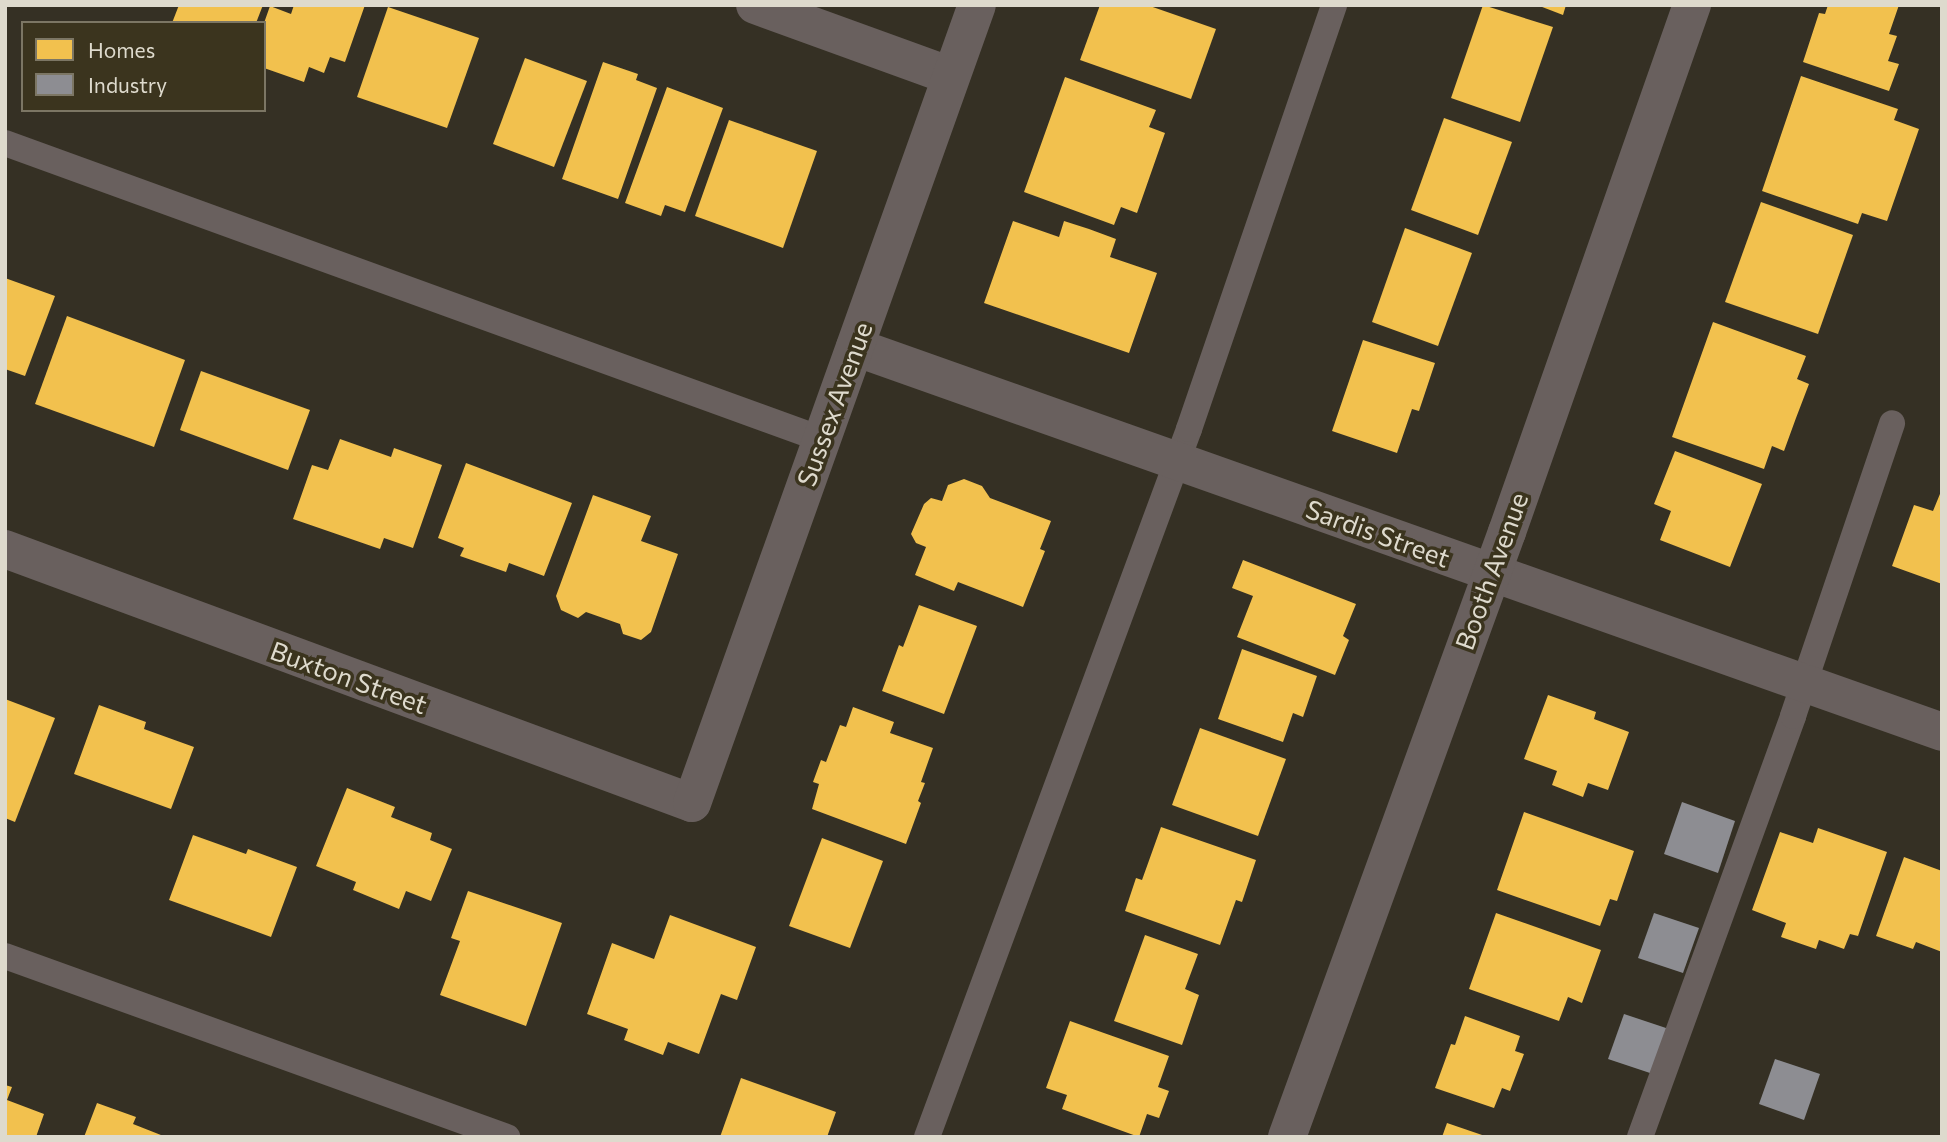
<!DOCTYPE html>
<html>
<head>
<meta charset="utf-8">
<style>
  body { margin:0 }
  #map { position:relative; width:1947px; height:1142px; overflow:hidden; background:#353024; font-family:Commissioner,sans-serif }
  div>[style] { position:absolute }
  .homes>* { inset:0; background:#f2c14e }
  .industry>* { inset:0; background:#8d8d92 }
  .service>* { height:26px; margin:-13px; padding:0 13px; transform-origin:13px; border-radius:13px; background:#69605e }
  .minor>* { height:38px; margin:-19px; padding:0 19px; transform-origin:19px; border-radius:19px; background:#69605e }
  span { translate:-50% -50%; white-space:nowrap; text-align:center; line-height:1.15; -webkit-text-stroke:7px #3b341e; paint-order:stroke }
  .street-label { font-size:26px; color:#dedacd }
  .frame { position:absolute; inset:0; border:7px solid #dedacd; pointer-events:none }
  .legend { position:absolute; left:21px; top:21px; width:245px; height:91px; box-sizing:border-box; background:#3b341e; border:2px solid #7c7664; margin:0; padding:9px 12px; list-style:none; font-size:21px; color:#dedacd }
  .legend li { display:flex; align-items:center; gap:14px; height:35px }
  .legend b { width:35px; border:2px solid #7c7664 }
</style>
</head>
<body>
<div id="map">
  <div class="homes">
    <div style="clip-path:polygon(179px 5px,263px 5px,256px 23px,172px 23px)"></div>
    <div style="clip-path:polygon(294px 5px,365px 5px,345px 62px,330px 57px,324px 73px,309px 67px,304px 82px,264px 68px,264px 23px,270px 6px,291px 14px)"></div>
    <div style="clip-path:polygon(1100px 5px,1147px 5px,1216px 29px,1191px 99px,1080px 60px)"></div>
    <div style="clip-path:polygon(1483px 5px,1553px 27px,1520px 122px,1451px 98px)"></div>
    <div style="clip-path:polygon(1537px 5px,1566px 5px,1563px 15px)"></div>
    <div style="clip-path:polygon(1828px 5px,1899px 5px,1889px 34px,1897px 36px,1888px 61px,1899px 64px,1889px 91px,1803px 62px,1819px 13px,1825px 14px)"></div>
    <div style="clip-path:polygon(388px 7px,479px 38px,447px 128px,357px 97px)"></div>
    <div style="clip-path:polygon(525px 58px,587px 81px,554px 167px,493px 144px)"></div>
    <div style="clip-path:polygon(603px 62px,638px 74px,636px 80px,657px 88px,618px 199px,562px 179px)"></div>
    <div style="clip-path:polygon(1801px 76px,1898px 109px,1894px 120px,1919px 129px,1887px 221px,1862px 213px,1858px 224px,1762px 191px)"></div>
    <div style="clip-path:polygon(1065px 77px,1156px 110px,1149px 127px,1165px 133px,1137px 213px,1121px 207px,1114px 225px,1024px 192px)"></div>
    <div style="clip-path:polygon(667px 87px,723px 108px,685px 212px,665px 205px,661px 216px,625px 203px)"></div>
    <div style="clip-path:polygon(1444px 118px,1512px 142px,1478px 235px,1411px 210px)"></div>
    <div style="clip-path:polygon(729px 120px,817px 151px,783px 248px,695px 216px)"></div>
    <div style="clip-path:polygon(1761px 202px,1853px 235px,1818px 334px,1725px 302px)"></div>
    <div style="clip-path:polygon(1013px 221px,1059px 237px,1064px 221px,1089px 229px,1116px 239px,1110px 257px,1157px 273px,1129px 353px,984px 303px)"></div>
    <div style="clip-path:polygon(1405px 228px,1472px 253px,1438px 346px,1372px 322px)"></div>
    <div style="clip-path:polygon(5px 278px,55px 296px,25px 376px,5px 369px)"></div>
    <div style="clip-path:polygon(67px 316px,185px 360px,154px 447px,35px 404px)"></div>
    <div style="clip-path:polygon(1713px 322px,1806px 356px,1797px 379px,1809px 384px,1796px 418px,1784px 451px,1772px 446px,1764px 469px,1672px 437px)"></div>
    <div style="clip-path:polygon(1363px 340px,1435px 363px,1419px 411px,1412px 409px,1397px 453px,1332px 431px)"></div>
    <div style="clip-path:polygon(201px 371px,310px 410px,288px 470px,180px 430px)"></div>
    <div style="clip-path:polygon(340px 439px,391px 457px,394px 448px,442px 465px,413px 548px,384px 538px,380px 549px,293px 519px,312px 465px,328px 470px)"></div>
    <div style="clip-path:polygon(1675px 451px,1762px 484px,1730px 567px,1660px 540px,1671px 511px,1654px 504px)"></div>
    <div style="clip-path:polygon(466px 463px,572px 503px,544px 576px,509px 563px,506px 572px,460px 556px,464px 548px,438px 538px)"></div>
    <div style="clip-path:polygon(964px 479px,982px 486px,990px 498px,1051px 521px,1040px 549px,1045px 551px,1023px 607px,958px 582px,954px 591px,915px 575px,926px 547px,916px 543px,911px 534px,924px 504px,931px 498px,942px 501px,948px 485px)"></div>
    <div style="clip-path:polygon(1942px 489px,1942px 584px,1892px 566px,1914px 505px,1933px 511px)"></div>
    <div style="clip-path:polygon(593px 495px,651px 516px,641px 541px,678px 554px,651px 632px,641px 640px,623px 634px,620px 624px,586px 612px,578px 618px,561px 610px,556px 596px)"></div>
    <div style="clip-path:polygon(1243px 560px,1356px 604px,1343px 636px,1349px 640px,1335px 675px,1237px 637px,1253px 596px,1232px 588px)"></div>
    <div style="clip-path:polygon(919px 605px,977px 626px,944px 714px,882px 691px,899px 645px,903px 647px)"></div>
    <div style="clip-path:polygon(1242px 649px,1317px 676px,1303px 717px,1293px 713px,1283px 742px,1218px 719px)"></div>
    <div style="clip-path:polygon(1548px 695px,1596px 712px,1594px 719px,1629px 732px,1608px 790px,1588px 783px,1583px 797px,1552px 785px,1557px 771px,1524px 759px)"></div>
    <div style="clip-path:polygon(5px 699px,55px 718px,15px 822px,5px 818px)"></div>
    <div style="clip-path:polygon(99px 705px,146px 722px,144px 729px,194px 747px,171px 809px,74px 774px)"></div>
    <div style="clip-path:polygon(853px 707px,894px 722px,890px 733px,933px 748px,921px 782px,925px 783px,918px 801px,921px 803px,906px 844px,812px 809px,819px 784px,813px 782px,821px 760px,826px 762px,840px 725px,846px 727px)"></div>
    <div style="clip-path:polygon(1200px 728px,1286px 759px,1258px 836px,1172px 805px)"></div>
    <div style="clip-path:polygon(347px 788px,395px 807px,391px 817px,432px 833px,430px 840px,452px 849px,431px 901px,406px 891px,399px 909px,353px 890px,356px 882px,316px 866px)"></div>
    <div style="clip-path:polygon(1524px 812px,1634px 851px,1617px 901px,1610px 899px,1600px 926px,1497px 890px)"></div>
    <div style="clip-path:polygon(1161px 827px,1256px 860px,1242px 902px,1236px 900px,1220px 945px,1125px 911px,1136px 878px,1142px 880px)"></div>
    <div style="clip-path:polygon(1818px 828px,1887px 852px,1858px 936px,1850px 934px,1844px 949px,1819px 940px,1816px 949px,1781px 937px,1786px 923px,1752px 910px,1780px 832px,1813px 843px)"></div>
    <div style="clip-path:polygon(193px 835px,246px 854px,248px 849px,297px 867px,271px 937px,169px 900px)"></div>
    <div style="clip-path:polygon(822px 838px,883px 861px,850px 948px,789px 926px)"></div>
    <div style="clip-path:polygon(1904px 857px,1942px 871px,1942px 952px,1916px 942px,1913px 949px,1876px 936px)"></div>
    <div style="clip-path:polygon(468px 891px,562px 923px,526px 1026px,440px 995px,460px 941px,451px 938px)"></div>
    <div style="clip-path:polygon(1496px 913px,1601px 950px,1582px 1003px,1568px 997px,1559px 1021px,1469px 989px)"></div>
    <div style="clip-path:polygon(670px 915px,756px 947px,737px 1000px,721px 994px,699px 1054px,668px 1042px,663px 1055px,624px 1040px,628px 1029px,587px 1014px,612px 943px,654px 959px)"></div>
    <div style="clip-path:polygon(1145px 935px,1198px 954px,1185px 989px,1199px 995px,1182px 1045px,1114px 1021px)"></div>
    <div style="clip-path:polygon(1465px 1016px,1520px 1036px,1515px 1051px,1524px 1054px,1510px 1091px,1502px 1088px,1494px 1108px,1435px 1088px,1451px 1044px,1455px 1045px)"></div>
    <div style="clip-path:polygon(1070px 1021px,1169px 1056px,1158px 1087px,1169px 1091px,1159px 1118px,1147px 1114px,1139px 1137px,1062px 1109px,1067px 1095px,1046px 1088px)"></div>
    <div style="clip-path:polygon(741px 1078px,836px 1112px,827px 1137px,720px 1137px)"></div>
    <div style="clip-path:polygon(5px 1085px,12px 1087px,7px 1100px,44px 1114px,36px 1137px,5px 1137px)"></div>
    <div style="clip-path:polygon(97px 1103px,136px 1117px,133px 1124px,166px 1137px,84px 1137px)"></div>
    <div style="clip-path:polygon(1447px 1123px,1485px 1136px,1485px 1137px,1442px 1137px)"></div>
  </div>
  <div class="industry">
    <div style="clip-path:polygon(1682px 802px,1735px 821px,1718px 873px,1664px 854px)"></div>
    <div style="clip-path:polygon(1654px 913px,1699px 928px,1683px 973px,1638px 958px)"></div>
    <div style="clip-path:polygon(1624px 1014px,1669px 1029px,1653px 1074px,1608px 1059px)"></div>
    <div style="clip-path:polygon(1775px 1059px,1820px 1074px,1804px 1120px,1759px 1104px)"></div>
  </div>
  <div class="service">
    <div style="left:5px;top:143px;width:868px;rotate:19.94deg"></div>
    <div style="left:5px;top:956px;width:534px;rotate:19.83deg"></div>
    <div style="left:927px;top:1137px;width:755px;rotate:-69.69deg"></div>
    <div style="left:1189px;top:429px;width:448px;rotate:-71.1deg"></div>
    <div style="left:1640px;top:1137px;width:448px;rotate:-70deg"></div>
    <div style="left:1793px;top:716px;width:309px;rotate:-71.3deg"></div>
  </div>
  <div class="minor">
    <div style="left:755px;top:5px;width:208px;rotate:19.9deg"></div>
    <div style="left:855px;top:347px;width:1153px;rotate:19.5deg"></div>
    <div style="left:5px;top:549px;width:732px;rotate:20.29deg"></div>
    <div style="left:692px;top:803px;width:847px;rotate:-70.35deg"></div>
    <div style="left:1287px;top:1137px;width:644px;rotate:-70.02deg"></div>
    <div style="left:1507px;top:532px;width:559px;rotate:-70.66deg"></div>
  </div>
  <div class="street-label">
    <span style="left:834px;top:404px;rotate:-70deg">Sussex Avenue</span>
    <span style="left:1378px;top:533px;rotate:20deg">Sardis Street</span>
    <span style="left:1491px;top:571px;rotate:-70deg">Booth Avenue</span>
    <span style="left:349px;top:677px;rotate:20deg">Buxton Street</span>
  </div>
  <div class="frame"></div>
  <ul class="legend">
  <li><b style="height:19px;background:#f2c14e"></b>Homes</li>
  <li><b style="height:19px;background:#8d8d92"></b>Industry</li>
  </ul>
</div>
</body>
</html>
